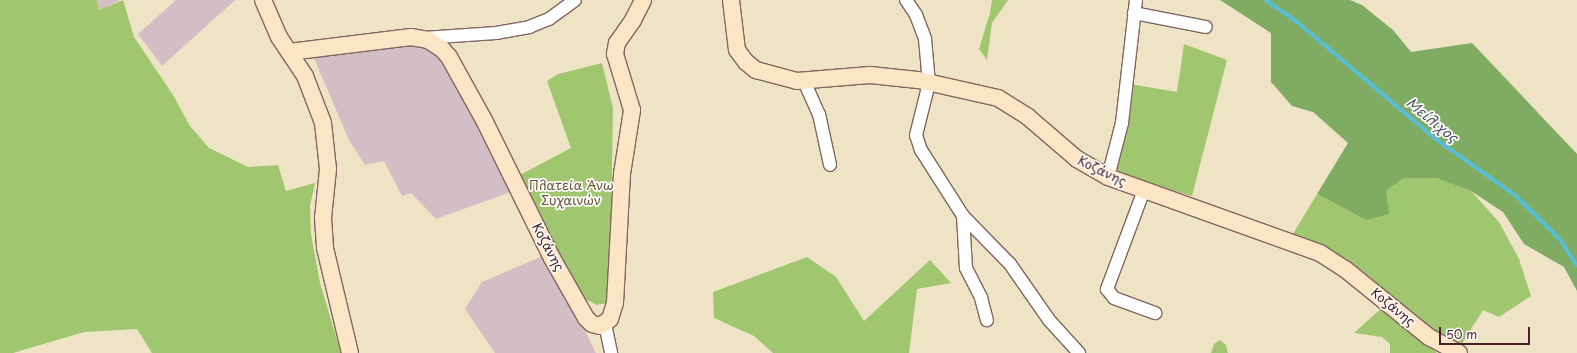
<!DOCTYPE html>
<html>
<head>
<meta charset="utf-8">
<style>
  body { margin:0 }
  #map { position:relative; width:1577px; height:353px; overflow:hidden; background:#eee4c5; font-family:"Playpen Sans",sans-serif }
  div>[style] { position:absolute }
  .industrial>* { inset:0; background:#d2bec4 }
  .green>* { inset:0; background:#a0c670 }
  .forest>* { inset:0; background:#80ab62 }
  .stream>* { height:3.5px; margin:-1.75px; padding:0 1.75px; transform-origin:1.75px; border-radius:1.75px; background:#57bed5 }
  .roads { filter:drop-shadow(1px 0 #836461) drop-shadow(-1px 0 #836461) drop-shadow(0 1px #836461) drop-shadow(0 -1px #836461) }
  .street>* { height:12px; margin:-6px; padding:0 6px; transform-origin:6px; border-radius:6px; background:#fff }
  .secondary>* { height:16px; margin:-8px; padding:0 8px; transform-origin:8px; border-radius:8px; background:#fce5c4 }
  span { translate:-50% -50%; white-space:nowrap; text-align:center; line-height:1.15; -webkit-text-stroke:3.5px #fdfcf7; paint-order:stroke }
  .street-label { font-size:13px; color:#4a1f2b }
  .park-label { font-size:13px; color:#685943 }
  .water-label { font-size:14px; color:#4f5766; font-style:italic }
  .scale { position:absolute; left:1439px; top:327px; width:91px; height:18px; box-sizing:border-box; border:2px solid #4a1f2b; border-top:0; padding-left:5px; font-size:12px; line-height:14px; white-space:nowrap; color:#4a1f2b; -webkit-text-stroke:3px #fdfcf7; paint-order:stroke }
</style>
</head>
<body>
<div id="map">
  <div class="industrial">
    <div style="clip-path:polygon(97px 0,121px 0,99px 10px)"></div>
    <div style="clip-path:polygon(176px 0,235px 0,162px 66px,138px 34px)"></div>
    <div style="clip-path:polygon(423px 43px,439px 54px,511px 192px,436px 219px,411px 193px,402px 196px,384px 161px,365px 165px,349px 140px,313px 56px)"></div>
    <div style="clip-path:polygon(545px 255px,577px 314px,596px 353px,495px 353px,465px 309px,482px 282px)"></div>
  </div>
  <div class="green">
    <div style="clip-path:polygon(0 0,97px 0,99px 10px,123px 0,134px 37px,173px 95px,190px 126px,209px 148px,248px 167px,278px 165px,286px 191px,315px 183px,310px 206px,311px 234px,320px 283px,341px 353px,152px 353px,137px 329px,84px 332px,13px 353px,0 353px)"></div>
    <div style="clip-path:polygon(992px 0,1008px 0,992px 23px,987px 60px,979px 49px,990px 13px)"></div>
    <div style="clip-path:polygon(1184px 44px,1227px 60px,1192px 196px,1116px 173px,1115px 162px,1130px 84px,1177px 92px)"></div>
    <div style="clip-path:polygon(602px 63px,613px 108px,610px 278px,607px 303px,597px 305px,585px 299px,571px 277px,518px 176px,571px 148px,547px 81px,558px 74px)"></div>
    <div style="clip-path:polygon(1404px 178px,1436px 178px,1471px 191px,1499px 222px,1519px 259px,1531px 296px,1499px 317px,1483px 310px,1458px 350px,1319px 246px,1293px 234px,1317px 194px,1366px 220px,1386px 191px)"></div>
    <div style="clip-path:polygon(807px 257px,836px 277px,864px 321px,930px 260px,951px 283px,917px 289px,909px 353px,773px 353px,754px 336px,714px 318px,713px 292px)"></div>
    <div style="clip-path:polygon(1384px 306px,1427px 345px,1437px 353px,1390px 353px,1390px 344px,1382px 337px,1354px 333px)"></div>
    <div style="clip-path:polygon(1220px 340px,1226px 345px,1228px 353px,1211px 353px,1214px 344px)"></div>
  </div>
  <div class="forest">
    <div style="clip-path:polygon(1220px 0,1350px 0,1362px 5px,1393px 30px,1411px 52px,1472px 43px,1577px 154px,1577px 291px,1564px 267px,1524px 244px,1503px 212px,1471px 191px,1436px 178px,1404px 178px,1386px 191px,1389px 214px,1366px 220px,1317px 194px,1348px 143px,1313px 112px,1292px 106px,1271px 82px,1271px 33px)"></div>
  </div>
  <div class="stream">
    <div style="left:1266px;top:0;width:42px;rotate:35.2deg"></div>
    <div style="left:1300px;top:24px;width:178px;rotate:40.2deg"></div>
    <div style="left:1436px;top:139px;width:97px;rotate:35.3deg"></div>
    <div style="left:1515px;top:195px;width:63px;rotate:44.4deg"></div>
    <div style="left:1560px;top:239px;width:31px;rotate:57deg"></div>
  </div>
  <div class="roads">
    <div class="street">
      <div style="left:906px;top:0;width:18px;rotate:56deg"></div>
      <div style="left:916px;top:15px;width:26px;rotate:69deg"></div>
      <div style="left:925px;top:39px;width:44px;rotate:84.8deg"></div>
      <div style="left:929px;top:83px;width:54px;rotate:104deg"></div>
      <div style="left:916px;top:135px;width:16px;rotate:72deg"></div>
      <div style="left:921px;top:150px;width:78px;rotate:57.5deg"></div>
      <div style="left:963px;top:216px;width:67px;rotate:45.6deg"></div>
      <div style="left:1010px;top:264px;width:68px;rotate:55.1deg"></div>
      <div style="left:1049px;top:320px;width:45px;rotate:47.7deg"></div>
      <div style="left:1134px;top:13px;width:73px;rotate:11deg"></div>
      <div style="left:424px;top:38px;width:72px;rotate:-4deg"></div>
      <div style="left:496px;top:33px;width:34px;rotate:-10deg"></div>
      <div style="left:529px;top:27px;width:22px;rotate:-22deg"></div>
      <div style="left:549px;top:19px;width:32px;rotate:-36deg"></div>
      <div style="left:804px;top:81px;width:36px;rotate:66deg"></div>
      <div style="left:819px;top:114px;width:52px;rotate:77.8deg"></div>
      <div style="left:1108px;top:177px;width:56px;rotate:-75.5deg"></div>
      <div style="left:1122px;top:123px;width:124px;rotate:-83.5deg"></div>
      <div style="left:1144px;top:190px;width:106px;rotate:110.5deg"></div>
      <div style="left:1107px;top:289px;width:11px;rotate:52deg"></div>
      <div style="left:1114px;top:298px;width:44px;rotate:20.1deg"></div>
      <div style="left:963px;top:216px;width:52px;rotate:86.7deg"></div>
      <div style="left:966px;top:268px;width:34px;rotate:63deg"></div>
      <div style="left:981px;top:298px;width:23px;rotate:75deg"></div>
      <div style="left:605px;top:324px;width:30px;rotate:78deg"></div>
    </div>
    <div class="secondary">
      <div style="left:263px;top:0;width:40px;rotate:66.6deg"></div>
      <div style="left:279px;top:37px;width:47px;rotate:56.3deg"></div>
      <div style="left:305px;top:76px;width:50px;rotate:69deg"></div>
      <div style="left:323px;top:123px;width:46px;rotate:83.8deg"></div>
      <div style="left:328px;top:169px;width:49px;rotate:95.8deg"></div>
      <div style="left:323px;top:218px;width:30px;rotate:86deg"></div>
      <div style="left:325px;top:248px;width:108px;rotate:76.6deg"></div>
      <div style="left:731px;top:0;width:50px;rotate:83.2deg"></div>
      <div style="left:737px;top:50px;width:15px;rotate:53deg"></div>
      <div style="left:746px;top:62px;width:13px;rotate:39deg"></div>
      <div style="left:756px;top:70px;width:42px;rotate:15deg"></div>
      <div style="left:797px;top:81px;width:73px;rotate:-4.7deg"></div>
      <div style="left:870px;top:75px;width:48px;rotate:5.9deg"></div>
      <div style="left:918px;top:80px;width:82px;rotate:12.7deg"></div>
      <div style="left:998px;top:98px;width:36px;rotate:32deg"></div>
      <div style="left:1028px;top:117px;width:65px;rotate:40.6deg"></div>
      <div style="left:1077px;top:159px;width:36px;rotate:30deg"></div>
      <div style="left:1108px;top:177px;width:225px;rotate:19.7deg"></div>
      <div style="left:1320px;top:253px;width:30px;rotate:33deg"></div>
      <div style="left:1345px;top:269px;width:108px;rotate:39deg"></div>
      <div style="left:1429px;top:337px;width:34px;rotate:28deg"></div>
      <div style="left:289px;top:52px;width:123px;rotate:-7deg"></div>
      <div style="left:411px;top:37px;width:17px;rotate:10deg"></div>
      <div style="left:428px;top:40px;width:17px;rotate:33deg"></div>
      <div style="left:442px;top:49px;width:11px;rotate:49deg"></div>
      <div style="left:449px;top:57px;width:74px;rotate:61deg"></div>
      <div style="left:485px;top:122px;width:152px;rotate:63.8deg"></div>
      <div style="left:552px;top:258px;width:69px;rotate:60.5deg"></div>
      <div style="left:586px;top:318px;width:8px;rotate:45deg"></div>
      <div style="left:592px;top:324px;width:8px;rotate:14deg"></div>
      <div style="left:600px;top:326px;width:12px;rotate:-35deg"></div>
      <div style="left:610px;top:319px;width:17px;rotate:-73deg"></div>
      <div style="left:615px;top:303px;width:129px;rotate:-86.9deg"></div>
      <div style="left:622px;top:174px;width:65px;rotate:-81.1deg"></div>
      <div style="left:632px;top:110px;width:59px;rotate:-106.9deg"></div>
      <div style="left:615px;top:54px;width:11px;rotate:-80deg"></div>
      <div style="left:617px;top:43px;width:28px;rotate:-55deg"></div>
      <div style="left:633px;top:20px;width:22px;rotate:-63deg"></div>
    </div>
  </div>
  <div class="street-label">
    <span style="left:1102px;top:171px;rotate:26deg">Κοζάνης</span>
    <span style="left:548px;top:247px;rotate:62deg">Κοζάνης</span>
    <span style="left:1393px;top:307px;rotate:39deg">Κοζάνης</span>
  </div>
  <div class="park-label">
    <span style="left:571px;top:193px">Πλατεία Άνω<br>Συχαινών</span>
  </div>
  <div class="water-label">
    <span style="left:1432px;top:120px;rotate:39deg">Μείλιχος</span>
  </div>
  <div class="scale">50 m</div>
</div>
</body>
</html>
